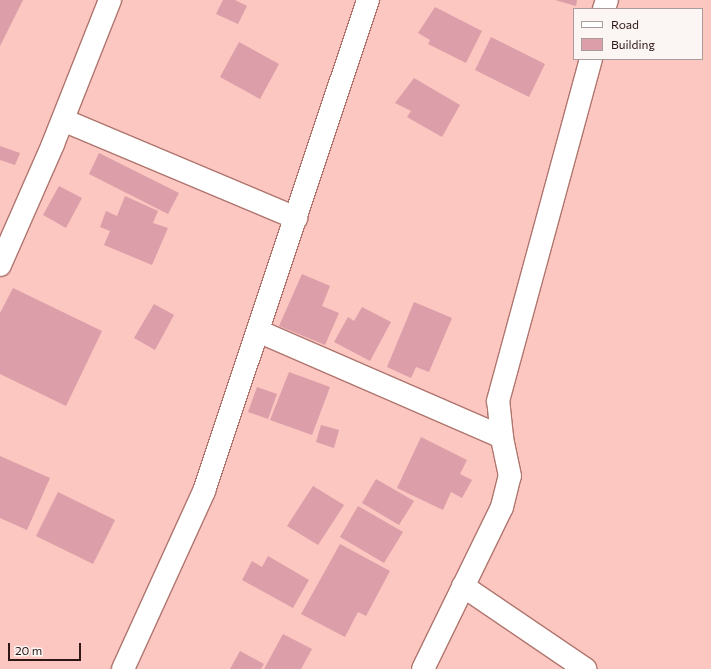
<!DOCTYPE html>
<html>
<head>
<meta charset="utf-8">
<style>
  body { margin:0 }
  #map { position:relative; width:711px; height:669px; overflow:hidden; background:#fbc7c0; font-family:Commissioner,sans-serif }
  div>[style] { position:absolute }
  .building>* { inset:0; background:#dc9ea9 }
  .roads { filter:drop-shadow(1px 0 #af756e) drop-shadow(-1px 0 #af756e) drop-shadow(0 1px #af756e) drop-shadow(0 -1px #af756e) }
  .minor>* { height:22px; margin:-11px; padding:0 11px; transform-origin:11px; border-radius:11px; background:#fff }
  span { translate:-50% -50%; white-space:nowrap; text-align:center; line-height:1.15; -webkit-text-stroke:3.5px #fbf5f4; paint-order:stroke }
  .legend { position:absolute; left:573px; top:8px; width:130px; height:52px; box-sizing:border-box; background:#fbf5f4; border:1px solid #a99c9a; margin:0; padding:5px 7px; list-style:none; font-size:12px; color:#2d1613 }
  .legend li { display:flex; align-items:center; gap:8px; height:20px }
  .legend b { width:20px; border:1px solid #a99c9a }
  .scale { position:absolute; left:8px; top:643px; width:73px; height:18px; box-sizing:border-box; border:2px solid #2d1613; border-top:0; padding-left:5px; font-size:12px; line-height:14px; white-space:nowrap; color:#2d1613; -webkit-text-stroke:3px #fbf5f4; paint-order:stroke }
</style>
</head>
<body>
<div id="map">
  <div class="building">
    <div style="clip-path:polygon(0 0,23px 0,0 46px)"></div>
    <div style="clip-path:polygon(223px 0,235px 0,247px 6px,238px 24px,216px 14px)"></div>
    <div style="clip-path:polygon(555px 0,577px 0,576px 6px)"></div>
    <div style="clip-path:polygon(435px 7px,482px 31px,466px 63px,428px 44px,430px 40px,418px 33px)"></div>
    <div style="clip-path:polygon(491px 37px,545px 64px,529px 97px,475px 70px)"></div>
    <div style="clip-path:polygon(239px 42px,279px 64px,260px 99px,220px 77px)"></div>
    <div style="clip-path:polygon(414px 78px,460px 105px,442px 137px,407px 117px,411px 111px,395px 103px)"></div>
    <div style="clip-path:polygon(0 146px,20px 153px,15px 165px,0 160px)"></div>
    <div style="clip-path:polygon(99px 153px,179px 193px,168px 214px,89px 174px)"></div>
    <div style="clip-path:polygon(59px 186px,82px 198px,66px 228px,43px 215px)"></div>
    <div style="clip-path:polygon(125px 196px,158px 211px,153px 223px,168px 228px,152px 265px,104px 245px,110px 231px,100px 227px,106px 211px,117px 216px)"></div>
    <div style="clip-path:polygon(302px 274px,330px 286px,322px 306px,339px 313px,325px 345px,279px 326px)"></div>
    <div style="clip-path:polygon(13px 288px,102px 331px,66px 406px,0 374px,0 313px)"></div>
    <div style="clip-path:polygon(414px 302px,452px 318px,429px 372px,416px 367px,411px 378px,387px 367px)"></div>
    <div style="clip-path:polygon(154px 304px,174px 315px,155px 350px,134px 338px)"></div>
    <div style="clip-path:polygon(362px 307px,391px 322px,370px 361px,334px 342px,348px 317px,354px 321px)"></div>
    <div style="clip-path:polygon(289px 372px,330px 387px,312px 435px,270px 420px)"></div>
    <div style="clip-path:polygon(257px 387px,277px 394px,268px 419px,248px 412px)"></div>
    <div style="clip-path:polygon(321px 425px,339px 430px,334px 448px,316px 442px)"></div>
    <div style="clip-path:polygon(421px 437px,467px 460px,460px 474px,472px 480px,462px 498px,451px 492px,443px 510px,397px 488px)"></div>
    <div style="clip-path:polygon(0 456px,50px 478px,27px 530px,0 518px)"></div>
    <div style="clip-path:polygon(376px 479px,414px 501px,399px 525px,362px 503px)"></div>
    <div style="clip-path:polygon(313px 486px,344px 505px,318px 545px,287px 526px)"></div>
    <div style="clip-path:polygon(58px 492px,115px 520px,93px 564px,36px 536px)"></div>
    <div style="clip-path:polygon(358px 506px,403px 532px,384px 563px,340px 537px)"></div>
    <div style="clip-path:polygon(340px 544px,390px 571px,366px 616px,358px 612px,345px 637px,301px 614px)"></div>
    <div style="clip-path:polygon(268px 556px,309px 580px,293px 608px,242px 580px,252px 561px,262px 567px)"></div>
    <div style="clip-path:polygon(283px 634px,312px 649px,301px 669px,264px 669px)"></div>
    <div style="clip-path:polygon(240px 651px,264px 664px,261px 669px,230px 669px)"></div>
  </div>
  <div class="roads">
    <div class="minor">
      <div style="left:604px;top:9px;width:9px;rotate:-72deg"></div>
      <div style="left:63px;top:120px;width:253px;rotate:22.8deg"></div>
      <div style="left:0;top:265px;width:132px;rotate:-66.3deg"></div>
      <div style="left:53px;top:144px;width:155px;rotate:-68.4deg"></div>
      <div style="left:258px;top:331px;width:266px;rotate:23.5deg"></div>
      <div style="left:463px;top:586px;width:148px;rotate:34.2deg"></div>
      <div style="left:123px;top:669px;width:196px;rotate:-65.5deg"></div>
      <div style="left:204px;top:491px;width:518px;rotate:-71.53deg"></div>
      <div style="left:423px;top:669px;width:180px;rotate:-64deg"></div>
      <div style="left:502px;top:507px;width:32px;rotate:-76deg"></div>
      <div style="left:510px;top:476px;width:40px;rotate:-102deg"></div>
      <div style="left:502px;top:437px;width:36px;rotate:-96deg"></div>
      <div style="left:498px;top:401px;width:354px;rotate:-74.8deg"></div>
    </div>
  </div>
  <ul class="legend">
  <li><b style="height:5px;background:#fff"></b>Road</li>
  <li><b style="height:11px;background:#dc9ea9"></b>Building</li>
  </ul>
  <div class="scale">20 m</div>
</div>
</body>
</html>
